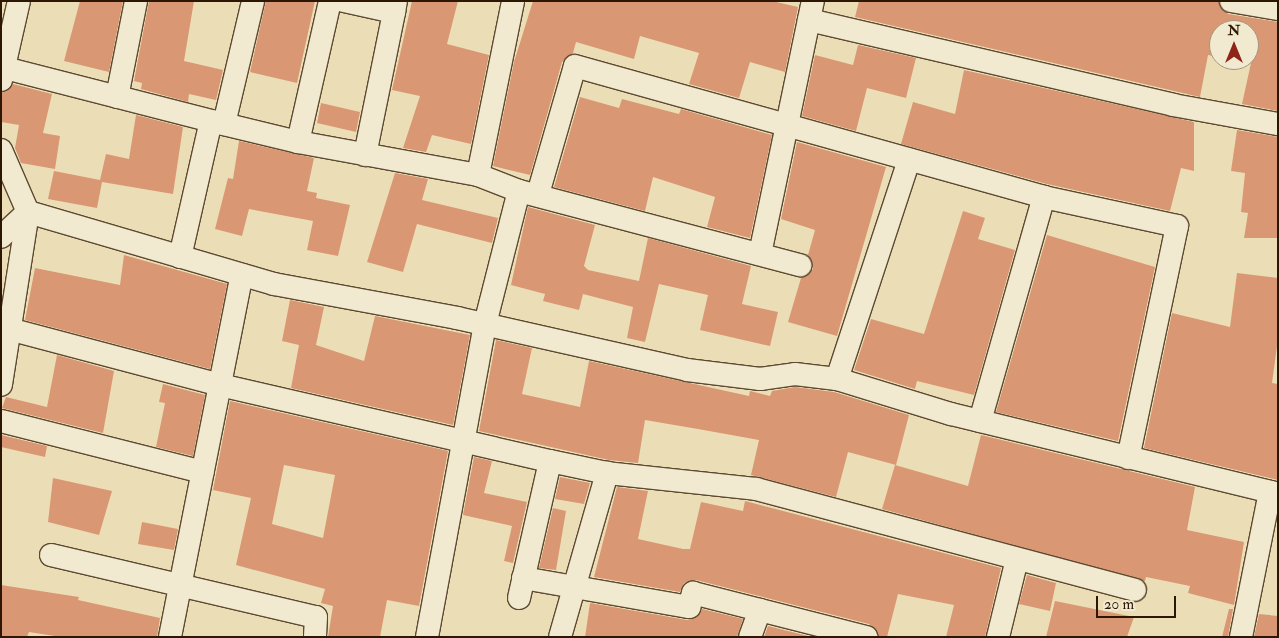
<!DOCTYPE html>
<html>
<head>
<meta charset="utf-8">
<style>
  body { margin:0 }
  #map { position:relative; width:1279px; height:638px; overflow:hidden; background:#ebdeb6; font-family:"IM FELL Double Pica",serif }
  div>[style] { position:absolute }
  .building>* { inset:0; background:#d99873 }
  .roads { filter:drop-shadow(1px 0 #5c4930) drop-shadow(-1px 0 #5c4930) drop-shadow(0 1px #5c4930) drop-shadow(0 -1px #5c4930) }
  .street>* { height:22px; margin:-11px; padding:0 11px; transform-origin:11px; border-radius:11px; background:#f2ead0 }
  span { translate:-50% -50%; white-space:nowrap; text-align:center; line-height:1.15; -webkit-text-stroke:4.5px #f2ead0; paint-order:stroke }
  .frame { position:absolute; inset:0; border:2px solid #2d1703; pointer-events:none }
  .north { position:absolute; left:1209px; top:20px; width:50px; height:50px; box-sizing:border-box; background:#f2ead0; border:1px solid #a3967e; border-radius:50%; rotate:0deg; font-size:14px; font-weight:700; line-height:20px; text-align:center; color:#2d1703 }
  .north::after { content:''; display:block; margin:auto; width:18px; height:22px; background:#8f2418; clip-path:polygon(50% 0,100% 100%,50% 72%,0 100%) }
  .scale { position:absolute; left:1096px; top:596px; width:80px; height:22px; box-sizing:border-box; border:2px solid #2d1703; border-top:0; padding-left:6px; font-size:15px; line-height:18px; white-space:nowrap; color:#2d1703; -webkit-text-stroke:4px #f2ead0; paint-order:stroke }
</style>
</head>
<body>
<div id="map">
  <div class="building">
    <div style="clip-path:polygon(80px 1px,123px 1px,109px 72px,64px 61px)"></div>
    <div style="clip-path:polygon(149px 1px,194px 1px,184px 61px,223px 70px,216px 100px,189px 94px,188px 102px,141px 89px,142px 83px,134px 81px)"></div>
    <div style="clip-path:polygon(266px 1px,315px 1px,297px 83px,250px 72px)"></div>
    <div style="clip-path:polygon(412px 1px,458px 1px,447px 44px,489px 55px,471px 144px,432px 135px,426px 152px,403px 148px,420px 96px,392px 90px)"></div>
    <div style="clip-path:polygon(533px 1px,772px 1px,798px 7px,785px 72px,750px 62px,739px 98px,689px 84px,699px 53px,640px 36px,634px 59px,576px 42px,573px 53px,562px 62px,530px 175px,493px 166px,514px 62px)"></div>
    <div style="clip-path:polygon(859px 1px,1218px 1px,1228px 14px,1278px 22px,1278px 111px,1242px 104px,1251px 63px,1235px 60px,1249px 60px,1249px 30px,1219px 30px,1219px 57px,1208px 55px,1200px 97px,855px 17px)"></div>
    <div style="clip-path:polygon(858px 45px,916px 58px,906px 98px,867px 88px,856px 131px,802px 116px,815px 55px,853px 65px)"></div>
    <div style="clip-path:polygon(964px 70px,1194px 122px,1194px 171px,1181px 168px,1170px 211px,1047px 184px,901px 144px,913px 102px,955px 114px)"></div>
    <div style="clip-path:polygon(13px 84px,52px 94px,43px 133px,60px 136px,55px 169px,21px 163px,15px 148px,19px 125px,1px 122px,1px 93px)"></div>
    <div style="clip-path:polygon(580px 97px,619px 108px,622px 99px,679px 114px,681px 109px,772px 135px,750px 238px,707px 227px,715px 197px,653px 177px,645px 211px,554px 187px)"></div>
    <div style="clip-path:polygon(321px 103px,360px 112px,356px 132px,317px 123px)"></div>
    <div style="clip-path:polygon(136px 115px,183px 127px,173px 194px,102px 182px,97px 208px,48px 199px,54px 171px,100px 180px,106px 154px,129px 159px)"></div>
    <div style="clip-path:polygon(1237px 130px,1278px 137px,1278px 238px,1244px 238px,1248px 213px,1241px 212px,1245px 173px,1231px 171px)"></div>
    <div style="clip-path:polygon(239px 141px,314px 158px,307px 191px,317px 193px,316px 198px,350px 205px,338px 256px,307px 250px,313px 221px,249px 209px,242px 236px,215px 229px,228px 178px,233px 179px)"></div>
    <div style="clip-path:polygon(797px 142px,886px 167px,837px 336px,788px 322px,801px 278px,813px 269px,808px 255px,815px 230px,781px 219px)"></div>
    <div style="clip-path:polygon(395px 173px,428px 179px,422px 200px,498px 218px,492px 243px,417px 224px,403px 272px,367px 262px)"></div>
    <div style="clip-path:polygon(528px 207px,595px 225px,584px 266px,588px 270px,639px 281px,648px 238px,751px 266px,742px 304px,778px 312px,770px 346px,700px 330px,708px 295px,659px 284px,645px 342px,627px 338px,633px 307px,583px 294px,579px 310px,543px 301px,545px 294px,511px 285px)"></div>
    <div style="clip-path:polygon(963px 211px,985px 218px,978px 239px,1015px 250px,974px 395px,917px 381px,915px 389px,854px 370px,871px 319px,924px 334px)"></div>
    <div style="clip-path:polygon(1047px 235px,1155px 267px,1118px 441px,996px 412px)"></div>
    <div style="clip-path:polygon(124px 255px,227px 284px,210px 369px,25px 320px,35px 268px,120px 285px)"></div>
    <div style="clip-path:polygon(1237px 273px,1278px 278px,1278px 339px,1272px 383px,1278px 384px,1278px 480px,1144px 448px,1172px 313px,1230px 327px)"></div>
    <div style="clip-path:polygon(290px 300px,324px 307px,316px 345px,364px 361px,375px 316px,470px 335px,453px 425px,291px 388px,299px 345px,282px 341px)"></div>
    <div style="clip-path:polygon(496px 340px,532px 348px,522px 394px,580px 407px,589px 361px,749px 396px,750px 391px,770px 396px,772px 391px,795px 387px,834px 392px,909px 415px,896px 465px,848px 452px,836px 497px,751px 475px,759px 440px,698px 429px,645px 420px,638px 463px,609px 460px,479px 431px)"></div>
    <div style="clip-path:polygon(57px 355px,114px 371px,103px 433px,2px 408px,6px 397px,47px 407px)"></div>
    <div style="clip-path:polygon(163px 384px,205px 395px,193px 456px,156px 447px,165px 403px,159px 402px)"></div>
    <div style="clip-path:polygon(evenodd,230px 401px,448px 451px,419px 606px,387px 600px,380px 637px,328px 637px,333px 606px,321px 603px,325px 589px,236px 565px,251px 498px,213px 490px,230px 401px,284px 465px,335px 475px,323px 538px,272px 524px,284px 465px)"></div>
    <div style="clip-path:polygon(1px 435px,47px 446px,45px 457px,1px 447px)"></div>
    <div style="clip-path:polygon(981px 435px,1195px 487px,1187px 530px,1244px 542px,1234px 605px,1188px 593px,1190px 586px,1146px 577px,1145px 581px,882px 509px,895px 465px,968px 486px)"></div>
    <div style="clip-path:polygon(474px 457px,492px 461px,484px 493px,527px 502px,513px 563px,504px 561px,512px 526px,463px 515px)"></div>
    <div style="clip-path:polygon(560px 477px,590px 483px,584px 504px,555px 499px)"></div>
    <div style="clip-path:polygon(53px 478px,112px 491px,99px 535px,48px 522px)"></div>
    <div style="clip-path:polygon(617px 487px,648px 491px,638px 539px,683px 549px,690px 549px,701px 502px,743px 511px,745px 501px,1001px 568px,985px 637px,946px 637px,954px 605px,898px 594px,887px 637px,879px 637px,869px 624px,696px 580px,684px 583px,680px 592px,594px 577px)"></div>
    <div style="clip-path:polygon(553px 508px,566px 511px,556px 570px,539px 568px)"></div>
    <div style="clip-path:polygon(142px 522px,178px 529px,174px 550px,138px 544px)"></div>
    <div style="clip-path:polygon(1027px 575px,1056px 583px,1050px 611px,1019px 604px)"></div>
    <div style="clip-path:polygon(1px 585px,79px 597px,78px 600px,160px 618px,157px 637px,61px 637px,29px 632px,27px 637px,1px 637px)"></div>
    <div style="clip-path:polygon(1055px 601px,1134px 617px,1127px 637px,1046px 637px)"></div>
    <div style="clip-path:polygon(590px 603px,687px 620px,698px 616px,702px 609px,743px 619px,737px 637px,585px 637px)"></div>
    <div style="clip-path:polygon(1229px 609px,1233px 609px,1228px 637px,1222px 637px)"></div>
    <div style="clip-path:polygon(1259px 614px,1278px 616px,1278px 637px,1254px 637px)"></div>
    <div style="clip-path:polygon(768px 626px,812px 637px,764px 637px)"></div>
  </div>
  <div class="roads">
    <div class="street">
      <div style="left:344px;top:1px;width:51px;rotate:12.4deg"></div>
      <div style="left:394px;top:12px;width:11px;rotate:-80deg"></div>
      <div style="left:1231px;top:1px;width:48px;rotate:9.7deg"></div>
      <div style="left:809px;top:20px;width:374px;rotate:13.1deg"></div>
      <div style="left:1173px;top:105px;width:107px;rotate:10.3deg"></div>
      <div style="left:1px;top:67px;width:217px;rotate:14.4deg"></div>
      <div style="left:1px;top:80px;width:81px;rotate:-77.2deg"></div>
      <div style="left:117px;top:97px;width:98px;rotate:-78.8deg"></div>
      <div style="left:224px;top:124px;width:126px;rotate:-76.7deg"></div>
      <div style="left:298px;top:142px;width:183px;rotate:10.4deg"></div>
      <div style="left:478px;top:175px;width:44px;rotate:21.3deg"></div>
      <div style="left:519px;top:191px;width:291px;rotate:14.8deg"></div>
      <div style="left:1px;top:150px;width:68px;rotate:66.5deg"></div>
      <div style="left:28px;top:212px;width:175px;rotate:98.9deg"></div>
      <div style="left:365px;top:155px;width:146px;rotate:-78.5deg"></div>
      <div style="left:478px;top:175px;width:177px;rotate:-78.6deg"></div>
      <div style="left:538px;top:194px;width:133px;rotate:-73.9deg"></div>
      <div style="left:575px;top:66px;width:487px;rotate:15.6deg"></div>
      <div style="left:1044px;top:197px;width:136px;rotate:12.3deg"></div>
      <div style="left:1177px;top:226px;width:237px;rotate:101.9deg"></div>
      <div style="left:1px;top:237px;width:37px;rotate:-43deg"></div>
      <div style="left:28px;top:212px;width:256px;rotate:16.3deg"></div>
      <div style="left:274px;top:284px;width:186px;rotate:10.5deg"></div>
      <div style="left:457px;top:318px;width:236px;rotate:12.7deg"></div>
      <div style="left:687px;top:370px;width:74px;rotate:7deg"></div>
      <div style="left:760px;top:379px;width:35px;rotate:-8deg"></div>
      <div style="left:795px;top:374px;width:42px;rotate:6.8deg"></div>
      <div style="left:837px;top:379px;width:119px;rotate:17.1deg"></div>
      <div style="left:951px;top:414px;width:337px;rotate:13.7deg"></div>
      <div style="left:760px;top:254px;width:258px;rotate:-78.2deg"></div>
      <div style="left:180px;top:257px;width:139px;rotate:-77.2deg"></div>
      <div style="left:211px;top:121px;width:89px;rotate:13.6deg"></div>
      <div style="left:298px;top:142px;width:145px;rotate:-77.2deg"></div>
      <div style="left:1px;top:327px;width:227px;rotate:14.8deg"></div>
      <div style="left:220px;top:385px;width:339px;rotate:13deg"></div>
      <div style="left:550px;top:461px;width:58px;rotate:11.9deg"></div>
      <div style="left:607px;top:473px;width:150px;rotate:6.1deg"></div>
      <div style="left:756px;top:489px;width:392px;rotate:14.9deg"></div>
      <div style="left:837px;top:379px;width:231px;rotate:-71.8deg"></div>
      <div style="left:1px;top:421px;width:208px;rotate:14.2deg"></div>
      <div style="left:980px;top:421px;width:233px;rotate:-74.1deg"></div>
      <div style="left:51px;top:555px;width:272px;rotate:13.2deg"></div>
      <div style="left:316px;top:617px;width:20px;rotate:93deg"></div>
      <div style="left:523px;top:578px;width:169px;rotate:9.9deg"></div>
      <div style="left:689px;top:607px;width:15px;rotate:-74deg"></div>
      <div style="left:693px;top:593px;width:179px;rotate:14.3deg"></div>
      <div style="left:519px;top:598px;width:140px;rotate:-77.2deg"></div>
      <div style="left:170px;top:637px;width:369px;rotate:-78.8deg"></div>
      <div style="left:427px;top:637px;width:318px;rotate:-79.5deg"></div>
      <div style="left:485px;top:324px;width:137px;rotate:-75.7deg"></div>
      <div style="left:560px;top:637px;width:171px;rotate:-74deg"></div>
      <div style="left:750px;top:637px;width:29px;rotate:-70deg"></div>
      <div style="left:998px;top:637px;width:80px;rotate:-76.3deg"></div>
      <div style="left:1241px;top:637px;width:148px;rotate:-78.7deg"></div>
    </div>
  </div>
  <div class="frame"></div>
  <div class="north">N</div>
  <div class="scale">20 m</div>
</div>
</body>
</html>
